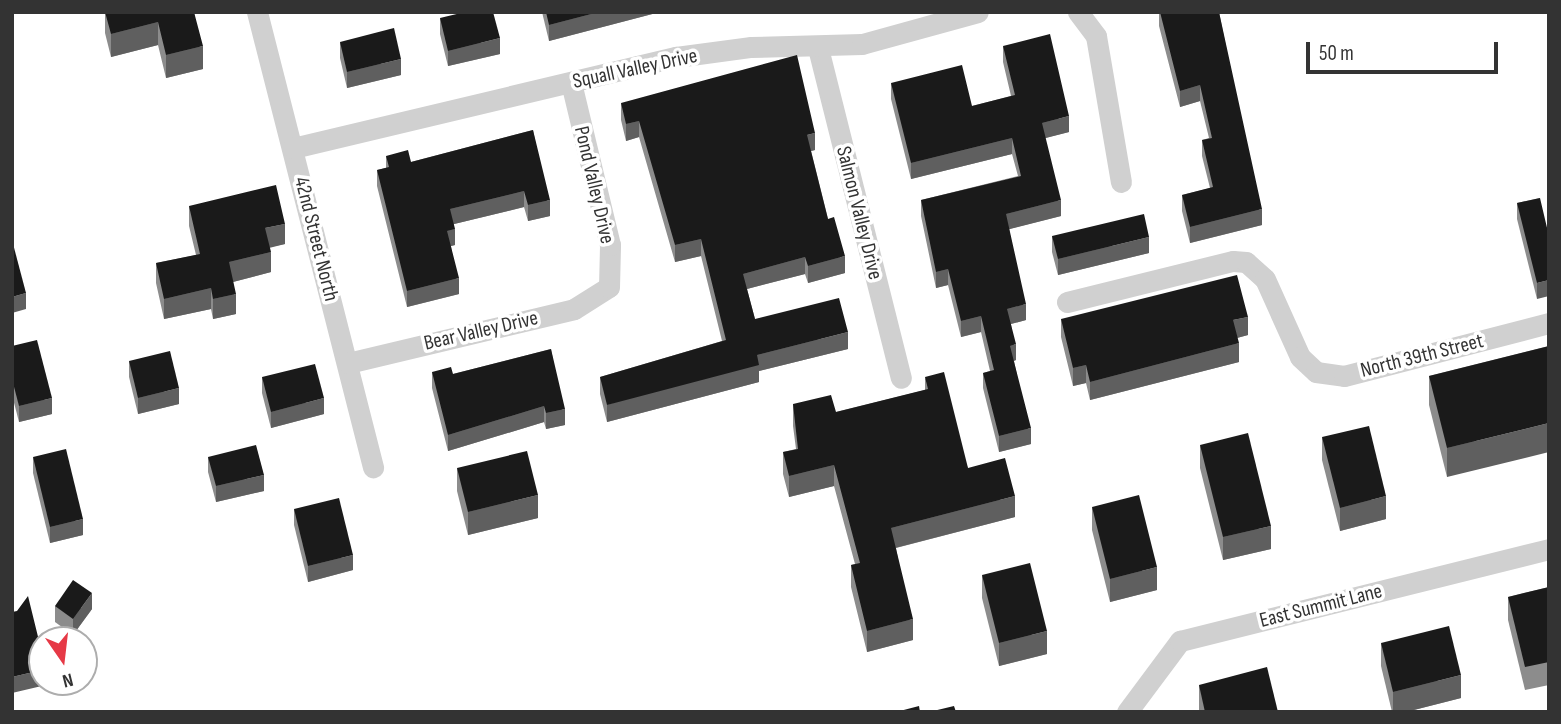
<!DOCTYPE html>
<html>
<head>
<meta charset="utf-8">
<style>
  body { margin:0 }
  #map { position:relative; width:1561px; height:724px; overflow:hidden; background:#fff; font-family:"Sofia Sans Condensed",sans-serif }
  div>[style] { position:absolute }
  .street>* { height:21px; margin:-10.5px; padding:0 10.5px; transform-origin:10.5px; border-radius:10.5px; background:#d0d0d0 }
  .wall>* { inset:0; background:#8c8c8c }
  .shaded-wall>* { inset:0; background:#5f5f5f }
  .building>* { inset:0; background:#1a1a1a }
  span { translate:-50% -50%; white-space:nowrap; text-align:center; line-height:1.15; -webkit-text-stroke:7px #fff; paint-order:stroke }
  .street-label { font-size:21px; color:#333 }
  .frame { position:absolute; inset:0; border:14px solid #333; pointer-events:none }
  .north { position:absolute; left:28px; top:626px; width:70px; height:70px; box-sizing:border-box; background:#fff; border:2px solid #adadad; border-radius:50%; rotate:166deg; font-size:19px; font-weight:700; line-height:28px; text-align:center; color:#333 }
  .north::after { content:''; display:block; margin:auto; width:24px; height:32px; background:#e63946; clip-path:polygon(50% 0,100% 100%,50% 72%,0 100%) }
  .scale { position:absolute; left:1306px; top:42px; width:192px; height:32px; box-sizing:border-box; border:4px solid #333; border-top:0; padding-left:9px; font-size:21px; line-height:24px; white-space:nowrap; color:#333; -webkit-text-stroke:5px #fff; paint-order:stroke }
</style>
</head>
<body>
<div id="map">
  <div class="street">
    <div style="left:257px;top:12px;width:470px;rotate:75.7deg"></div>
    <div style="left:1078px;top:12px;width:30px;rotate:53deg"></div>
    <div style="left:1096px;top:36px;width:148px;rotate:80.3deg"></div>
    <div style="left:818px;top:48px;width:340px;rotate:75.9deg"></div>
    <div style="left:293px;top:148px;width:394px;rotate:-13.4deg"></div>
    <div style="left:676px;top:57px;width:76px;rotate:-7.6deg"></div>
    <div style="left:751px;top:47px;width:111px;rotate:-1.5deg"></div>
    <div style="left:862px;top:44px;width:120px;rotate:-15.4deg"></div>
    <div style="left:1067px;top:302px;width:171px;rotate:-13.9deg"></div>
    <div style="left:1233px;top:261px;width:13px;rotate:4deg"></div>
    <div style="left:1246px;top:262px;width:25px;rotate:42deg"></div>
    <div style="left:1265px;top:279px;width:85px;rotate:65.8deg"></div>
    <div style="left:1300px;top:357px;width:22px;rotate:43deg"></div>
    <div style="left:1316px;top:372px;width:28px;rotate:8deg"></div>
    <div style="left:1344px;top:376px;width:212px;rotate:-14.5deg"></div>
    <div style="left:348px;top:363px;width:232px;rotate:-13.4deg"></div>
    <div style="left:574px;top:309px;width:41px;rotate:-32.2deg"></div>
    <div style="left:609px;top:287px;width:42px;rotate:-88.6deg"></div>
    <div style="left:610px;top:245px;width:167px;rotate:-103.5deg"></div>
    <div style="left:1127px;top:712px;width:89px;rotate:-53.3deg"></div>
    <div style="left:1180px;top:641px;width:380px;rotate:-14deg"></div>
  </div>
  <div class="wall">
    <div style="clip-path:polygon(105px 12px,194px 12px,203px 69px,166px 78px,158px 45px,111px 57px,105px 33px)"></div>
    <div style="clip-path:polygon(542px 12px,660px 12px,549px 41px)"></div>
    <div style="clip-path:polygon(1159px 12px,1219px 12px,1262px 225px,1190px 243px,1182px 211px,1182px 195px,1210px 188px,1202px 156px,1202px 140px,1209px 138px,1200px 101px,1180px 107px,1159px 26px)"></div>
    <div style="clip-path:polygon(440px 18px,500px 54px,448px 66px,440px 34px)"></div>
    <div style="clip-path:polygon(340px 42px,401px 75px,347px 88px,340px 58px)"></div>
    <div style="clip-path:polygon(1003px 46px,1069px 132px,1045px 138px,1061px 216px,1009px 229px,1026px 320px,1011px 324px,1016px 360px,1014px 361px,1031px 444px,999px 452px,983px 388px,983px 373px,990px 371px,981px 332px,961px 337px,948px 285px,936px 288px,921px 216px,921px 200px,1018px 176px,1012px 154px,911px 179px,891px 99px,891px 83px,972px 106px,1011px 96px,1003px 62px)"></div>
    <div style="clip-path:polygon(621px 103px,815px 150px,811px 151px,828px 219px,845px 273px,808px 283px,805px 274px,747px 289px,755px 319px,848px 349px,759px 371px,759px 382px,607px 422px,600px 394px,600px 377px,722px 341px,701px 256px,675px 262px,639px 137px,626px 141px,621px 120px)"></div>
    <div style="clip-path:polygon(533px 130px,550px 216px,528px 221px,524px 207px,454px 224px,455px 245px,451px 246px,459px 294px,407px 307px,377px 186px,377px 170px,386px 168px,386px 156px,411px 162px)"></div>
    <div style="clip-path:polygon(1540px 198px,1537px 299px,1517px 219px,1517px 203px)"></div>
    <div style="clip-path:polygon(189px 206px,285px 244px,270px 247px,271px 272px,233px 282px,236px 314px,213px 319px,211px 309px,164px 319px,156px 283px,156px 263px,196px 255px,189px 226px)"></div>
    <div style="clip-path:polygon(1052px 236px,1149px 253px,1058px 275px,1052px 252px)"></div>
    <div style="clip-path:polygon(1061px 319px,1248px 335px,1237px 338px,1239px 362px,1090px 400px,1086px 383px,1073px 386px,1061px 337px)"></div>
    <div style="clip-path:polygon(12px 346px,52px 414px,19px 422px,12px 395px)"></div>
    <div style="clip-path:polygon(1549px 346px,1447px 477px,1429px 405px,1429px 376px)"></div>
    <div style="clip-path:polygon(551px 349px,565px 425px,546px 429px,544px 422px,448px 451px,432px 388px,432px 372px,453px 374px)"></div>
    <div style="clip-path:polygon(129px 361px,179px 404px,138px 414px,129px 377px)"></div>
    <div style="clip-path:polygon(262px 377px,324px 414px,271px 428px,262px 393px)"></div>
    <div style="clip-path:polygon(925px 377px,968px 468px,1015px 517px,896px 548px,913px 640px,867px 652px,851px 587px,851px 565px,855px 564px,834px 486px,789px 497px,783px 474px,783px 452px,796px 449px,793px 426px,793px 404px,836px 412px,925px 390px)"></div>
    <div style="clip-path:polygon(1322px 437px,1386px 519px,1340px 531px,1322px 460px)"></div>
    <div style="clip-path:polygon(1200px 445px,1271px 549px,1223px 560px,1200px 468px)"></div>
    <div style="clip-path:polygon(33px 457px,83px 535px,50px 543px,33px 473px)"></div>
    <div style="clip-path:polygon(208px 457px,264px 491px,216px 502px,208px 472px)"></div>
    <div style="clip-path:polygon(457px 468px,538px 518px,468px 535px,457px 491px)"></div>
    <div style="clip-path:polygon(1092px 507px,1157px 590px,1110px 602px,1092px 530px)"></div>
    <div style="clip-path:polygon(294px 509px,353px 570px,308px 582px,294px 525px)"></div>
    <div style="clip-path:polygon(982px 575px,1047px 654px,999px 666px,982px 598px)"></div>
    <div style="clip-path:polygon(1549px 587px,1549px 685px,1525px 690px,1508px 620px,1508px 597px)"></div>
    <div style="clip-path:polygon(55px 606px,92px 609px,73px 635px,55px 622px)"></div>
    <div style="clip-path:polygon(1381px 643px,1461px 698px,1406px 712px,1392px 712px,1381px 666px)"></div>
    <div style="clip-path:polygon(1199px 685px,1278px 712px,1199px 712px)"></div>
  </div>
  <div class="shaded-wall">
    <div style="clip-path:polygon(599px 12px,660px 12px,549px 41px,549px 25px)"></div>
    <div style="clip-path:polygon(158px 22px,158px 45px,111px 57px,111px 34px)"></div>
    <div style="clip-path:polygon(500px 38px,500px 54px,448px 66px,448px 51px)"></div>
    <div style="clip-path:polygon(203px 46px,203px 69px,166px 78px,166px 55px)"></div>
    <div style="clip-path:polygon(401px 59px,401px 75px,347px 88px,347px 72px)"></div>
    <div style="clip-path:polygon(1200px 85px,1200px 101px,1180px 107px,1180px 91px)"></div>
    <div style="clip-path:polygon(1069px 116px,1069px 132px,1042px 139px,1042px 123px)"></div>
    <div style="clip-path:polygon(639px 121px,639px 137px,626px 141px,626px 124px)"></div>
    <div style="clip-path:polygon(815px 133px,815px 150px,807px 152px,807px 135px)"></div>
    <div style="clip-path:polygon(1012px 138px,1012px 154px,911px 179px,911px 163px)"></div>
    <div style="clip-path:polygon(524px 191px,524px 207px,450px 225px,450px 209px)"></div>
    <div style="clip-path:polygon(550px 200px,550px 216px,528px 221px,528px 205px)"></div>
    <div style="clip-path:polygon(1061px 200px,1061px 216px,1006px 230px,1006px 214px)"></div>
    <div style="clip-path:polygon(1262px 209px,1262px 225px,1190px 243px,1190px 227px)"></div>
    <div style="clip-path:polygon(285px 224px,285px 244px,265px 249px,265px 228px)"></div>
    <div style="clip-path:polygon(455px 229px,455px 245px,447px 247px,447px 231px)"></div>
    <div style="clip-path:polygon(1149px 237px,1149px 253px,1058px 275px,1058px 259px)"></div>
    <div style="clip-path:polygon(701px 239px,701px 256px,675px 262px,675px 245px)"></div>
    <div style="clip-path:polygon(271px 252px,271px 272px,229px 283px,229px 262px)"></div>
    <div style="clip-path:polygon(845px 256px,845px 273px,808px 283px,808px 266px)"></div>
    <div style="clip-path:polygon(805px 257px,805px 274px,743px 290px,743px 274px)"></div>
    <div style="clip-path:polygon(948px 269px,948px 285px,936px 288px,936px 272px)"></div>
    <div style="clip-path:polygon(459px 278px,459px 294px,407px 307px,407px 291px)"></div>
    <div style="clip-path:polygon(1549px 280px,1549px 296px,1537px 299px,1537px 283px)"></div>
    <div style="clip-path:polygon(211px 288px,211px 309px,164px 319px,164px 299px)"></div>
    <div style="clip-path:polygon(26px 293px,26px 309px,12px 313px,12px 297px)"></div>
    <div style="clip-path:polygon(236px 294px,236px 314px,213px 319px,213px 299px)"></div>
    <div style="clip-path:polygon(1026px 304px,1026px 320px,1007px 325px,1007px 309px)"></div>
    <div style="clip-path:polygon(981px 316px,981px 332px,961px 337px,961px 321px)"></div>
    <div style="clip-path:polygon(1248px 317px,1248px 335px,1233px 339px,1233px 320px)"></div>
    <div style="clip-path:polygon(848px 332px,848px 349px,759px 371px,759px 382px,607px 422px,607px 405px,757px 355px)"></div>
    <div style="clip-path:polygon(1239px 343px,1239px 362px,1090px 400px,1090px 382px)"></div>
    <div style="clip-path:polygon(1016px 344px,1016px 360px,1010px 362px,1010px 346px)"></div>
    <div style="clip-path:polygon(1086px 365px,1086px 383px,1073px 386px,1073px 368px)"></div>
    <div style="clip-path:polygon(179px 388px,179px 404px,138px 414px,138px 398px)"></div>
    <div style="clip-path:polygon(52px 398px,52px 414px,19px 422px,19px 406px)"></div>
    <div style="clip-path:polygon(324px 398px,324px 414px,271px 428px,271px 412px)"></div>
    <div style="clip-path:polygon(544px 406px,544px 422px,448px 451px,448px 435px)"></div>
    <div style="clip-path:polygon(565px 409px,565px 425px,546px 429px,546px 413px)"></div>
    <div style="clip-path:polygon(1549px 423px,1549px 452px,1447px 477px,1447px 448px)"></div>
    <div style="clip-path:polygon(1031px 428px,1031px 444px,999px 452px,999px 436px)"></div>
    <div style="clip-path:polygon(834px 465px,834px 486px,789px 497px,789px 476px)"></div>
    <div style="clip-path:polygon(264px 475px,264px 491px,216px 502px,216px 486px)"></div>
    <div style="clip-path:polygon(538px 495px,538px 518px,468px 535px,468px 512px)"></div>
    <div style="clip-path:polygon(1015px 496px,1015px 517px,891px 549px,891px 528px)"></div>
    <div style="clip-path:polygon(1386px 496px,1386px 519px,1340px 531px,1340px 508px)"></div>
    <div style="clip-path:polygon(83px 519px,83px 535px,50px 543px,50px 527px)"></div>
    <div style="clip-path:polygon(1271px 526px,1271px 549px,1223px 560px,1223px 537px)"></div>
    <div style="clip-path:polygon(353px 555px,353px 570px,308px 582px,308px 566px)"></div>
    <div style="clip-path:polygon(1157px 567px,1157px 590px,1110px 602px,1110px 579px)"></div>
    <div style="clip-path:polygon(92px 593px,92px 609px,73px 635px,73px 619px)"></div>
    <div style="clip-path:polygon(913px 619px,913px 640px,867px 652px,867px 631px)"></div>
    <div style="clip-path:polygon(1047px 631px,1047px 654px,999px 666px,999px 643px)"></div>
    <div style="clip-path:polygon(42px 670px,42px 682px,46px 682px,46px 685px,12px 693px,12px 677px)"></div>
    <div style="clip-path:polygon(1461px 675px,1461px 698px,1406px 712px,1393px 712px,1393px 692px)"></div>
  </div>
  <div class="building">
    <div style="clip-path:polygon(105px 12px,194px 12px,203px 46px,166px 55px,158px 22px,111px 34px)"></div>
    <div style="clip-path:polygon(465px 12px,493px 12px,500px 38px,448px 51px,440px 18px)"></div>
    <div style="clip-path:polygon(546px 12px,599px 12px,549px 25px)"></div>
    <div style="clip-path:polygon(1160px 12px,1219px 12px,1262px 209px,1190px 227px,1182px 195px,1213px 187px,1202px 140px,1212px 138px,1200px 85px,1180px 91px)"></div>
    <div style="clip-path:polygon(394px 28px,401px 59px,347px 72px,340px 42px)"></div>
    <div style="clip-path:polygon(1050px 34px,1069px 116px,1042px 123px,1061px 200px,1006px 214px,1026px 304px,1007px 309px,1016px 344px,1010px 346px,1031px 428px,999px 436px,983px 373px,994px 370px,981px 316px,961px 321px,948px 269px,936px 272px,921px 200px,1021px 176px,1012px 138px,911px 163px,891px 83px,962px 65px,972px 106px,1015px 95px,1003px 46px)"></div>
    <div style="clip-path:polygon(797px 55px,815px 133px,807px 135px,828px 219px,834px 217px,845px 256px,808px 266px,805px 257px,743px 274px,755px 319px,839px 298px,848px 332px,757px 355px,759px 365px,607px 405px,600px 377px,726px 340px,701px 239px,675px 245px,639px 121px,626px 124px,621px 103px)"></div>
    <div style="clip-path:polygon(533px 130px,550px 200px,528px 205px,524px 191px,450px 209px,455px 229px,447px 231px,459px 278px,407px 291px,377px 170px,389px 167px,386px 156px,408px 150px,411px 162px)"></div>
    <div style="clip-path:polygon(276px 185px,285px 224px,265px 228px,271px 252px,229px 262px,236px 294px,213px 299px,211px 288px,164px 299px,156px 263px,200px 254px,189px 206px)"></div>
    <div style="clip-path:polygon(1540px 198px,1548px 232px,1549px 232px,1549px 280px,1537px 283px,1517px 203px)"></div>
    <div style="clip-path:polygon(1144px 214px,1149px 237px,1058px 259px,1052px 236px)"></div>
    <div style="clip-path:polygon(12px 240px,26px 293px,12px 297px)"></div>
    <div style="clip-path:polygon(1237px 275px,1248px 317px,1233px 320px,1239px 343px,1090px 382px,1086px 365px,1073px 368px,1061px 319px)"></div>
    <div style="clip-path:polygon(37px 340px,52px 398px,19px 406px,12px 379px,12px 346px)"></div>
    <div style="clip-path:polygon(1549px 346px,1549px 423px,1447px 448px,1429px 376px)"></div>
    <div style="clip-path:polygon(551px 349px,565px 409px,546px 413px,544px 406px,448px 435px,432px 372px,451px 367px,453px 374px)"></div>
    <div style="clip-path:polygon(170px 351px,179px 388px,138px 398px,129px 361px)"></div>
    <div style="clip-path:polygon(315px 364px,324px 398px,271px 412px,262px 377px)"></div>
    <div style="clip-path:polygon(944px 372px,968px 468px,1005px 458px,1015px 496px,891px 528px,913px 619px,867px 631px,851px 565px,860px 563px,834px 465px,789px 476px,783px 452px,798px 449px,793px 404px,831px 395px,836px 412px,928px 389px,925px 377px)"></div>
    <div style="clip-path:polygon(1369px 426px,1386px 496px,1340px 508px,1322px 437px)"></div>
    <div style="clip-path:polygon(1248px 433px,1271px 526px,1223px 537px,1200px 445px)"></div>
    <div style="clip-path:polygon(256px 445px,264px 475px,216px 486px,208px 457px)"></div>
    <div style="clip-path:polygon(66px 449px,83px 519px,50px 527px,33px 457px)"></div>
    <div style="clip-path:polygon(527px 451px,538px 495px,468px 512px,457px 468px)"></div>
    <div style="clip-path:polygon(1139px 495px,1157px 567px,1110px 579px,1092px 507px)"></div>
    <div style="clip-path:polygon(339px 498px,353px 555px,308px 566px,294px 509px)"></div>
    <div style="clip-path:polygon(1030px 563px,1047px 631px,999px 643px,982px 575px)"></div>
    <div style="clip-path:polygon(73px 580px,92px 593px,73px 619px,55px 606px)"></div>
    <div style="clip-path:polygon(1549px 587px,1549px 662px,1525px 667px,1508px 597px)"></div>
    <div style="clip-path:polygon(28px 596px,42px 653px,42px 670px,12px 677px,12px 612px,17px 611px)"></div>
    <div style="clip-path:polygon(1449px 626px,1461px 675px,1393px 692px,1381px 643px)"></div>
    <div style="clip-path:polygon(1267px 667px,1278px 712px,1205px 712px,1199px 685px)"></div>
    <div style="clip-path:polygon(919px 706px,920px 712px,896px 712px)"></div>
    <div style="clip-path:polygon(954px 706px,956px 712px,929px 712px)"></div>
  </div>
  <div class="street-label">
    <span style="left:635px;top:69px;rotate:-12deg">Squall Valley Drive</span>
    <span style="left:594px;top:185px;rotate:77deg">Pond Valley Drive</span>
    <span style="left:859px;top:213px;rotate:76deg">Salmon Valley Drive</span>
    <span style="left:316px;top:239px;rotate:76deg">42nd Street North</span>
    <span style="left:481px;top:331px;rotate:-13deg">Bear Valley Drive</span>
    <span style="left:1422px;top:356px;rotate:-14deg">North 39th Street</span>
    <span style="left:1321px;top:606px;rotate:-14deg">East Summit Lane</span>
  </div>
  <div class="frame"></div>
  <div class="north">N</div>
  <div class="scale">50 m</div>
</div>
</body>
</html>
